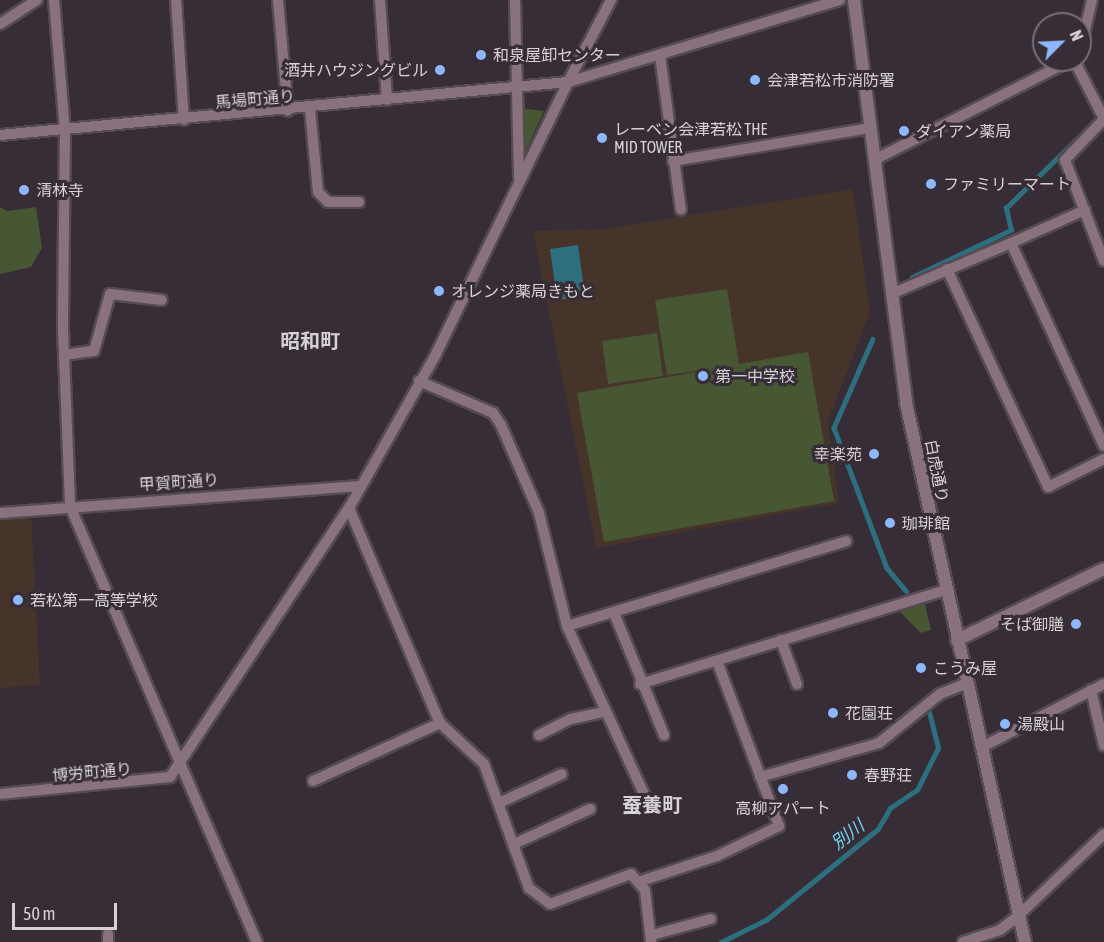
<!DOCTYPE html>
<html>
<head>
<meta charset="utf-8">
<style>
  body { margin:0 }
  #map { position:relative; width:1104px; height:942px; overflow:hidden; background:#372d36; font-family:"Asap Condensed","Noto Sans JP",sans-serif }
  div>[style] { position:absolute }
  .education>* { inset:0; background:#46342b }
  .green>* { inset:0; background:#475633 }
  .water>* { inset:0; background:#2d6f7e }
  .stream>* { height:4.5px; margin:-2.25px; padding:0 2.25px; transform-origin:2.25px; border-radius:2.25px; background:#2d6f7e }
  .roads { filter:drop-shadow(2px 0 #544b53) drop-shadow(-2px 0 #544b53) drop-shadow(0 2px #544b53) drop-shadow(0 -2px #544b53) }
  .minor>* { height:10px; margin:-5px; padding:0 5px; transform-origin:5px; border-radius:5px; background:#89727d }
  .tertiary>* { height:12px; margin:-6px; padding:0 6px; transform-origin:6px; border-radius:6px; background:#89727d }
  .dots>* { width:16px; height:16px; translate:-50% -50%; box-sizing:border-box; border:3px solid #372d36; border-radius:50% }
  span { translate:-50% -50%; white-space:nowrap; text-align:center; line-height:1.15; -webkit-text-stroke:6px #372d36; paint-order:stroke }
  .poi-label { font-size:16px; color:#d7d1d7 }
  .left { translate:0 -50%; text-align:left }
  .right { translate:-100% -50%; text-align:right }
  .street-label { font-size:16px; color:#d7d1d7 }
  .water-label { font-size:18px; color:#6fd4ed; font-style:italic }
  .quarter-label { font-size:20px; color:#d7d1d7; font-weight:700 }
  .north { position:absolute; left:1032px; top:12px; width:60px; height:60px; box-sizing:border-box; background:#372d36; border:2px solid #776f76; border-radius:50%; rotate:66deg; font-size:16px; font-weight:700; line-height:24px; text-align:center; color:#d7d1d7 }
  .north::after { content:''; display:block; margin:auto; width:21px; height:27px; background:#8eb8fd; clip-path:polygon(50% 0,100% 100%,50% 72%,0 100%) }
  .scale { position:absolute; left:12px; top:903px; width:105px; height:27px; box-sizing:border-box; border:3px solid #d7d1d7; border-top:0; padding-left:8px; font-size:18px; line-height:21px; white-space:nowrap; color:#d7d1d7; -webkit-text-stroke:4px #372d36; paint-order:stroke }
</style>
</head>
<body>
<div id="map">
  <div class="education">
    <div style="clip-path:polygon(853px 189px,870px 312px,828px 421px,839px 503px,596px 548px,533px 231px,604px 229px)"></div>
    <div style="clip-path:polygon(31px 512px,40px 685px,0 688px,0 515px)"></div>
  </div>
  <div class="green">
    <div style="clip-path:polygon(520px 108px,544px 111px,523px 157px)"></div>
    <div style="clip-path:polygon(0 207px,7px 211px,36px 207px,42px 248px,31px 267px,0 274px)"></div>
    <div style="clip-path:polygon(727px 289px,739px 364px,808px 352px,834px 501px,604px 542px,577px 393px,724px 367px,667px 375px,655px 300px)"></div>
    <div style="clip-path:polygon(657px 333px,663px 376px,608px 384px,602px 341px)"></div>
    <div style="clip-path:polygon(925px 604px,931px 630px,921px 633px,899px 611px)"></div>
  </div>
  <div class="water">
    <div style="clip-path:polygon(578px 245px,585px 296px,557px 300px,550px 249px)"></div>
  </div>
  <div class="stream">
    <div style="left:912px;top:277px;width:110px;rotate:-25.4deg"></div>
    <div style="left:1011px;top:230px;width:23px;rotate:-103deg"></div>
    <div style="left:1006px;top:208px;width:132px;rotate:-44.4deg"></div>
    <div style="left:873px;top:339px;width:97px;rotate:113.7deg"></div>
    <div style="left:834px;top:428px;width:150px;rotate:69.3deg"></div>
    <div style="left:887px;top:568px;width:30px;rotate:50deg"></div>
    <div style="left:721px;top:942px;width:50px;rotate:-26.1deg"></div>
    <div style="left:766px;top:920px;width:144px;rotate:-39.1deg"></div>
    <div style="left:878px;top:829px;width:24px;rotate:-60deg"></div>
    <div style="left:890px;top:808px;width:32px;rotate:-34deg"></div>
    <div style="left:917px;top:790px;width:47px;rotate:-63.4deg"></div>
    <div style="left:938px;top:748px;width:37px;rotate:-104deg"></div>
  </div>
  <div class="roads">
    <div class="minor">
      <div style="left:54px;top:0;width:130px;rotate:85.2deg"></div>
      <div style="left:65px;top:130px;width:199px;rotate:90.6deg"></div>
      <div style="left:63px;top:329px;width:177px;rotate:87.7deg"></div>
      <div style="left:70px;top:506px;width:474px;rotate:66.8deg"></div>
      <div style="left:176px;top:0;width:120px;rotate:86.2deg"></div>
      <div style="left:278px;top:0;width:111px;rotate:84.9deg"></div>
      <div style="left:380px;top:0;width:100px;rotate:86deg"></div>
      <div style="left:515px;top:0;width:181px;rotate:88.7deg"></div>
      <div style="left:0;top:24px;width:44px;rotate:-33deg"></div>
      <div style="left:1080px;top:51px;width:52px;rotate:-76.8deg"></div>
      <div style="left:660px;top:55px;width:156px;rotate:82.3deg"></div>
      <div style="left:1074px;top:60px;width:66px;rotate:63deg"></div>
      <div style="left:310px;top:109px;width:83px;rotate:84.5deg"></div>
      <div style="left:318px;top:192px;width:14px;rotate:45deg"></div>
      <div style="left:328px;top:202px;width:31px"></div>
      <div style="left:1104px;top:119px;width:57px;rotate:133.6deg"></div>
      <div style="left:1065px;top:160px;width:108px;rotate:68.9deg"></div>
      <div style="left:0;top:135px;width:570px;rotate:-5.33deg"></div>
      <div style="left:568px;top:82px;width:93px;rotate:-62.3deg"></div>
      <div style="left:874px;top:160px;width:222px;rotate:-26.8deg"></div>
      <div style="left:673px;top:161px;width:200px;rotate:-9.5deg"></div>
      <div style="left:1085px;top:210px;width:81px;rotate:156deg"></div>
      <div style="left:1011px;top:243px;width:223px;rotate:65.4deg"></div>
      <div style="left:947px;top:269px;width:240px;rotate:65.1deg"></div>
      <div style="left:1048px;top:487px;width:63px;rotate:-26.6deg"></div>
      <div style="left:891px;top:294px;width:130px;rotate:-23deg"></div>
      <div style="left:64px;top:355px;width:30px;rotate:-8deg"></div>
      <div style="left:94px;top:351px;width:59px;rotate:-74.3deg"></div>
      <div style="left:110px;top:294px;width:52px;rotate:6.6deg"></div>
      <div style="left:419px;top:381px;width:81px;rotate:23.4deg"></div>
      <div style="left:493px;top:413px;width:14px;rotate:56deg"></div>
      <div style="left:501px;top:425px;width:96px;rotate:66.6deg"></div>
      <div style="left:539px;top:513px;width:116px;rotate:76.1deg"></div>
      <div style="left:567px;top:626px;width:187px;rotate:65.4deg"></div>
      <div style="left:349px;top:508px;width:233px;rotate:67.1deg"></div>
      <div style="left:440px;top:723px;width:60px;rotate:43deg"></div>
      <div style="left:484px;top:764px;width:132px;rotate:70.1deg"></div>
      <div style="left:529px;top:888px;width:26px;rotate:37deg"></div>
      <div style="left:550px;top:904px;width:86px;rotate:-20.3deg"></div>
      <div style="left:631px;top:874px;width:21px;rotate:49deg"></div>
      <div style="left:645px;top:890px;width:52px;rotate:83.4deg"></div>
      <div style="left:0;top:513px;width:362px;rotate:-4.3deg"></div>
      <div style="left:614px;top:613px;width:132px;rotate:67.7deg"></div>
      <div style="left:567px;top:626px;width:292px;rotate:-16.9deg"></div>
      <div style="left:781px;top:640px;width:47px;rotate:70deg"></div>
      <div style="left:640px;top:684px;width:320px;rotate:-17.1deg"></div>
      <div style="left:1091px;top:690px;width:57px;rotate:76.9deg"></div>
      <div style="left:539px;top:735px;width:36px;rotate:-27deg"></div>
      <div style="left:571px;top:719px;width:35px;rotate:-12deg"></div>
      <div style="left:982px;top:747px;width:137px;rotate:-27.3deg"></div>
      <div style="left:760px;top:777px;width:124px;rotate:-15.9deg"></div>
      <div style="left:879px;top:743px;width:78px;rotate:-38.8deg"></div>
      <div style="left:940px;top:694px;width:29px;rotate:-22deg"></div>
      <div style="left:313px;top:781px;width:140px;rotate:-24.5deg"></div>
      <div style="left:0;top:794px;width:171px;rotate:-5.7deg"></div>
      <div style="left:170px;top:777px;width:323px;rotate:-56.4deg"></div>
      <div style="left:349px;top:508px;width:177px;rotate:-60.5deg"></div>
      <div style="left:436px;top:354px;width:302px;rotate:-64.1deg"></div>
      <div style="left:568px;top:82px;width:284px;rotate:-16.8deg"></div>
      <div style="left:499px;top:803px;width:69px;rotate:-24.7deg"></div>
      <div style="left:514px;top:844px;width:84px;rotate:-24.7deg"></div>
      <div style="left:641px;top:881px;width:80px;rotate:-18.2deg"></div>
      <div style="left:717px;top:856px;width:69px;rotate:-25.8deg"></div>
      <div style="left:779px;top:826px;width:176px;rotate:-110.6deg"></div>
      <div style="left:108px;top:934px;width:8px;rotate:90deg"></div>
      <div style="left:652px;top:935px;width:61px;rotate:-15.2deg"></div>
      <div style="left:963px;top:942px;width:39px;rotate:-18deg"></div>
      <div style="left:1000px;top:930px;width:24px;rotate:-38deg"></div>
      <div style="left:1019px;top:915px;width:117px;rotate:-43.6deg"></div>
    </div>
    <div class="tertiary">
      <div style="left:854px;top:0;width:406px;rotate:82.6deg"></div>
      <div style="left:906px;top:403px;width:552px;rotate:77.55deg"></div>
      <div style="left:957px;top:640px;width:163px;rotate:-25.8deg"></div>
    </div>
  </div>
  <div class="dots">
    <div style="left:481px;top:55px;background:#8eb8fd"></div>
    <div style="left:440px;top:70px;background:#8eb8fd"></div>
    <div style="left:755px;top:80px;background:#8eb8fd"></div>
    <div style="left:904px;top:131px;background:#8eb8fd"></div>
    <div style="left:602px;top:138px;background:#8eb8fd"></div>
    <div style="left:931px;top:184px;background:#8eb8fd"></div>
    <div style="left:24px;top:190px;background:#8eb8fd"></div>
    <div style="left:439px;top:291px;background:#8eb8fd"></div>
    <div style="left:703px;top:376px;background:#8eb8fd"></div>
    <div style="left:874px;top:454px;background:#8eb8fd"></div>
    <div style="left:890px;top:523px;background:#8eb8fd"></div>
    <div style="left:18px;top:600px;background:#8eb8fd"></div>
    <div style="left:1076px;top:624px;background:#8eb8fd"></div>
    <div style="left:921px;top:668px;background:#8eb8fd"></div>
    <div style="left:833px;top:713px;background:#8eb8fd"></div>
    <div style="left:1005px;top:724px;background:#8eb8fd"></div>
    <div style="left:852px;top:775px;background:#8eb8fd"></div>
    <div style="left:783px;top:789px;background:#8eb8fd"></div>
  </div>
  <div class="poi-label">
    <span class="left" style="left:493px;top:55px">和泉屋卸センター</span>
    <span class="right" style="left:428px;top:70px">酒井ハウジングビル</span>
    <span class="left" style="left:767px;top:80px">会津若松市消防署</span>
    <span class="left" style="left:614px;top:138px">レーベン会津若松 THE<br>MID TOWER</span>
    <span class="left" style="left:916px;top:131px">ダイアン薬局</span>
    <span class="left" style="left:943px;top:184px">ファミリーマート</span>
    <span class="left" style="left:36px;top:190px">清林寺</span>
    <span class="left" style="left:451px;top:291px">オレンジ薬局きもと</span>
    <span class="left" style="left:715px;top:376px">第一中学校</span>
    <span class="right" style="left:862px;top:454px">幸楽苑</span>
    <span class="left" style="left:902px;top:523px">珈琲館</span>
    <span class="left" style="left:30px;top:600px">若松第一高等学校</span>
    <span class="right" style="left:1064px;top:624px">そば御膳</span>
    <span class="left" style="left:933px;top:668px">こうみ屋</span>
    <span class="left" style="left:845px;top:713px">花園荘</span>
    <span class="left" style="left:1017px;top:724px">湯殿山</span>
    <span class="left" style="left:864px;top:775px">春野荘</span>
    <span style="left:783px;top:808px">高柳アパート</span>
  </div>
  <div class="street-label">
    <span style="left:255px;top:99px;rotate:-5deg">馬場町通り</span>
    <span style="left:937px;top:471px;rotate:79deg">白虎通り</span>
    <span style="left:179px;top:482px;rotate:-4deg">甲賀町通り</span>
    <span style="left:92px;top:772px;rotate:-5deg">博労町通り</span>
  </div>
  <div class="water-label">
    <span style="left:848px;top:835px;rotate:-38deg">別川</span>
  </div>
  <div class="quarter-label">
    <span style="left:310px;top:340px">昭和町</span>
    <span style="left:652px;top:804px">蚕養町</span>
  </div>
  <div class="north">N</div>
  <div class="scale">50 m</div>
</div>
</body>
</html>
